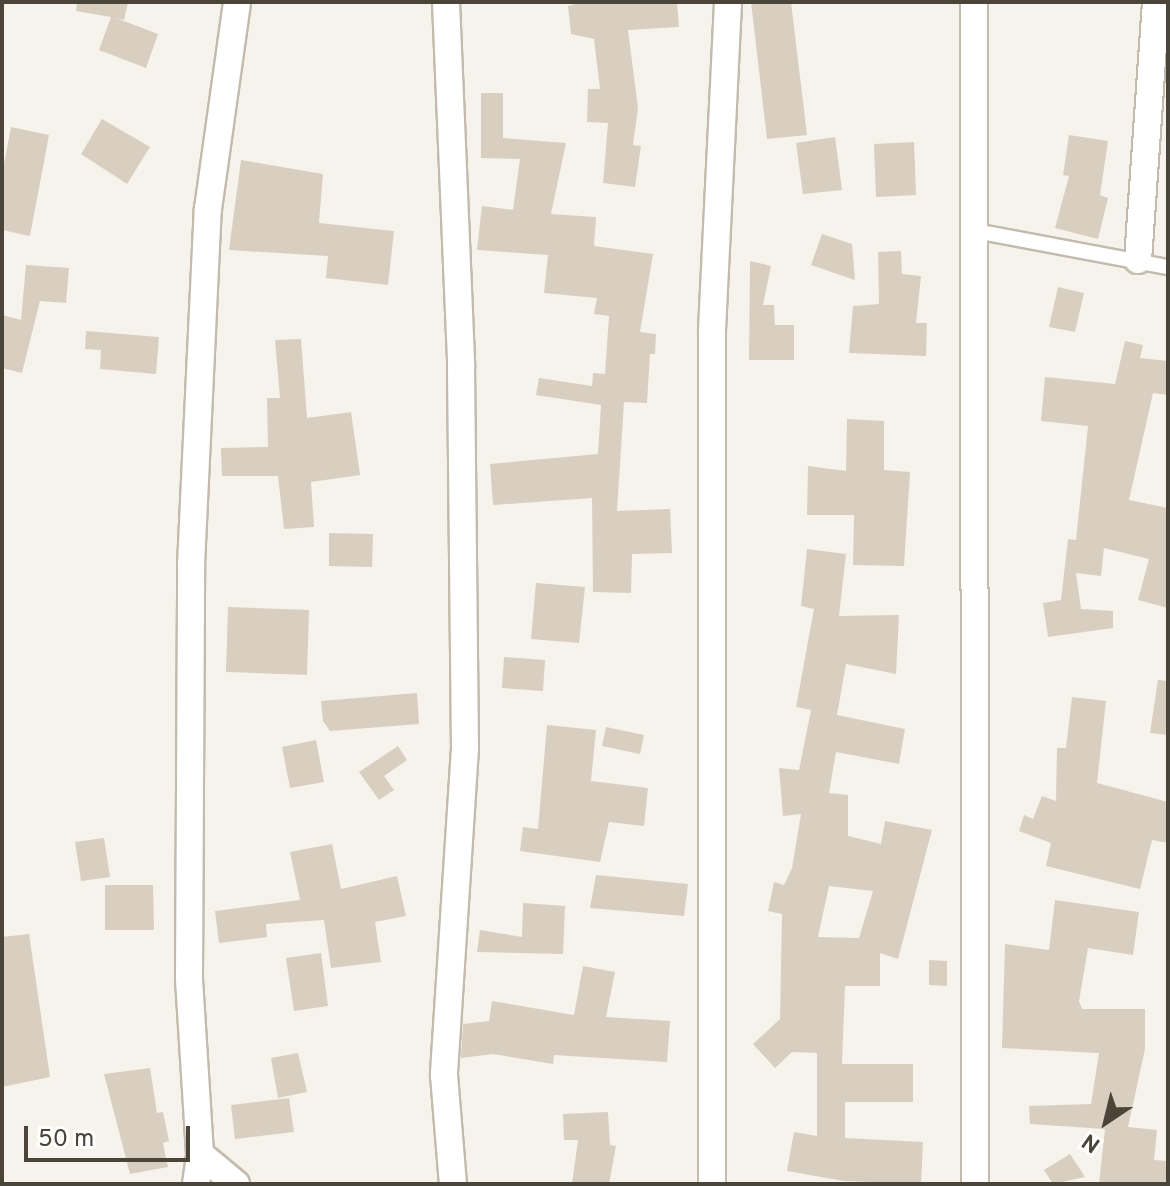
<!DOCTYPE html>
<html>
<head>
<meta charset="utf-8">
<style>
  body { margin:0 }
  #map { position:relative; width:1170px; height:1186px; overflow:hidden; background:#f6f3ec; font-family:Overpass,sans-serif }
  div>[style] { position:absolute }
  .building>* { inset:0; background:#d8cfc1 }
  .roads { filter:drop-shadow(2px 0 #c2bbae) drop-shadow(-2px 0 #c2bbae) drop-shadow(0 2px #c2bbae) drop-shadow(0 -2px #c2bbae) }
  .service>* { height:14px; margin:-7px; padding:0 7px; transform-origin:7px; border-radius:7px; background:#fff }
  .minor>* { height:26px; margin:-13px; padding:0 13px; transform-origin:13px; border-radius:13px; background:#fff }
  span { translate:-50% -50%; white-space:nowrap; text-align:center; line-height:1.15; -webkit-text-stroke:6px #fff; paint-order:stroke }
  .frame { position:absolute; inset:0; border:4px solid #4b4439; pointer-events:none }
  .north { position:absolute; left:1066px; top:1082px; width:80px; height:80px; -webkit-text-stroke:6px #fff; paint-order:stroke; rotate:215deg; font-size:22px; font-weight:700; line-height:32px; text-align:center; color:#4b4439 }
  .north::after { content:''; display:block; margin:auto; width:28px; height:36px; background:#4b4439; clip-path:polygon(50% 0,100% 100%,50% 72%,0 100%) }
  .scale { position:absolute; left:24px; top:1126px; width:166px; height:36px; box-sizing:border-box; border:4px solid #4b4439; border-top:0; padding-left:10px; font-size:24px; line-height:28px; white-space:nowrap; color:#4b4439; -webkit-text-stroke:6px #fff; paint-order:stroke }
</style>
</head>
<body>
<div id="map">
  <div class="building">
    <div style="clip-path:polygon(77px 2px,128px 2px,124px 20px,116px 18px,158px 34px,146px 68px,99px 50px,111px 17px,76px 11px)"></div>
    <div style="clip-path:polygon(584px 2px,677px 2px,679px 27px,628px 30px,638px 108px,633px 145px,641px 146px,635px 187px,603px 183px,608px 123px,587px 122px,588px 89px,600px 89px,594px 39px,571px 34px,568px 6px)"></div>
    <div style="clip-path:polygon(751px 2px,791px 2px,807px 135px,767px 139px)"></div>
    <div style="clip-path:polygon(481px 93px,503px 93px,503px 138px,566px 143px,551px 214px,596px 217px,594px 246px,653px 254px,640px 332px,656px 334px,655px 354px,650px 354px,647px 403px,624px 402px,617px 511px,670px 509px,672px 553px,632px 554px,631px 593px,593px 592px,592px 498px,493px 505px,490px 464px,598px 454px,601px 405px,536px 395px,539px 378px,592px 386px,593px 373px,605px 374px,609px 316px,594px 314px,597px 298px,544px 293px,548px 255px,477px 250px,482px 206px,513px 210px,520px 159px,481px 158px)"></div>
    <div style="clip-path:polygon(102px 119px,150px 147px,127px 184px,81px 154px)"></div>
    <div style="clip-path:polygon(11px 127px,49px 135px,30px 236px,2px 230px,2px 175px)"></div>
    <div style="clip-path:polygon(1069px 135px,1108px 141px,1100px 195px,1108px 198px,1098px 239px,1055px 228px,1069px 176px,1063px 175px)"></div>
    <div style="clip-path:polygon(835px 137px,842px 190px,803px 194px,796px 143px)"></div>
    <div style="clip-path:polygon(914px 142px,916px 195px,876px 197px,874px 144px)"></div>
    <div style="clip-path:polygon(241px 160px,323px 174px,319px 223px,394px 231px,388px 285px,326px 278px,328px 256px,229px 250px)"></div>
    <div style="clip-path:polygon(822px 234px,852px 244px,855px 280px,811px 265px)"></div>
    <div style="clip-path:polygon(901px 251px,902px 274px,921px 276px,916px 323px,927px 323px,926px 356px,849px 353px,853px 306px,879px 304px,878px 252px)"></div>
    <div style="clip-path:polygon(750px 261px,771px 266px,763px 305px,774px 305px,775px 325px,794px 325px,794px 360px,749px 360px)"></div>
    <div style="clip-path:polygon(26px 265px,69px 268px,66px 303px,40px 301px,22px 373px,2px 368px,2px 315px,21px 320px)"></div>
    <div style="clip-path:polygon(1058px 287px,1084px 293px,1075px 332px,1049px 327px)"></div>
    <div style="clip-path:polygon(86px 331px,159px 337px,156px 374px,100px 369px,101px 350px,85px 349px)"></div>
    <div style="clip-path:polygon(301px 339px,307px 418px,351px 412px,360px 475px,311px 482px,314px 527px,284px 529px,278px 476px,222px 476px,221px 448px,268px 447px,267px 398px,280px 398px,275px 340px)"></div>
    <div style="clip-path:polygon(1125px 341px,1143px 345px,1140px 358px,1168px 361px,1168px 395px,1153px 393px,1129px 500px,1168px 508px,1168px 608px,1138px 600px,1149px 559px,1104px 548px,1101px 576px,1076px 573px,1081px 609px,1113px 611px,1113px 628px,1048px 637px,1043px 603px,1061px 600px,1068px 539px,1076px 540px,1088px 426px,1041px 421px,1045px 377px,1115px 384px)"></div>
    <div style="clip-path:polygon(847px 419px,884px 421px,884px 470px,910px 472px,904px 566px,853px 565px,854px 515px,807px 515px,808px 466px,846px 471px)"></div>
    <div style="clip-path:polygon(329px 533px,373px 534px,372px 567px,329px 566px)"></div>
    <div style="clip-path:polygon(evenodd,807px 549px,846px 554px,839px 616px,899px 615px,896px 674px,846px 664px,837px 715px,905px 729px,899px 764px,836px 752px,829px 793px,848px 795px,848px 836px,881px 844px,885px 821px,932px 830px,898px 959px,880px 953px,880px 986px,845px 986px,842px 1064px,913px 1064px,913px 1102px,845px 1102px,845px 1138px,923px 1142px,921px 1184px,844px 1181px,787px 1171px,794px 1132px,817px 1136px,817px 1053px,792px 1052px,775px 1068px,753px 1044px,780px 1019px,782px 914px,768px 911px,774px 882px,784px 885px,792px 868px,801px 814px,783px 816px,779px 768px,799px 770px,811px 710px,796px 707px,814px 609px,801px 606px,807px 549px,829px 886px,873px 891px,859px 938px,818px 937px,829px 886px)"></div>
    <div style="clip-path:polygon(536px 583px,585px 587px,579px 643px,531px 639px)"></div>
    <div style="clip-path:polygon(228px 607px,309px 610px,307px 675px,226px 672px)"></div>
    <div style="clip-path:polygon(504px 657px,545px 660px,543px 691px,502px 688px)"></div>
    <div style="clip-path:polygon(1158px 680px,1168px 681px,1168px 735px,1150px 733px)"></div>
    <div style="clip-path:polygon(417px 693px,419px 724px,330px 731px,323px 721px,321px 701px)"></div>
    <div style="clip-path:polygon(1072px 697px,1106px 701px,1097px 783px,1168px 802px,1168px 843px,1152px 840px,1140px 889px,1046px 866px,1051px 843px,1019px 831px,1024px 815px,1033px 819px,1042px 796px,1056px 801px,1057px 748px,1066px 748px)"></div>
    <div style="clip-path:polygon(547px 725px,596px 730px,591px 781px,648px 788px,644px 826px,609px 822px,600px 862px,520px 851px,523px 827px,538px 829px)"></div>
    <div style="clip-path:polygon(606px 727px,644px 735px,640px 754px,602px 746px)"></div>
    <div style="clip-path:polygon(316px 740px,324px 782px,290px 788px,282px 747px)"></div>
    <div style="clip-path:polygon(398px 746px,407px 760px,384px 776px,394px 790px,379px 800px,359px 772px)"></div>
    <div style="clip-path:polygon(104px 838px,110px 877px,81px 881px,75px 842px)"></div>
    <div style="clip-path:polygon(332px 844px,341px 889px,397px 876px,406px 916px,375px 922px,381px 962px,331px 968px,324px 920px,266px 924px,267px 937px,219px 943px,215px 911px,300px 900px,290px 852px)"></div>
    <div style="clip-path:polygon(596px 875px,688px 884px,684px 916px,590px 908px)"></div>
    <div style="clip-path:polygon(105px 885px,153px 885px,154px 930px,105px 930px)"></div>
    <div style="clip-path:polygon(1055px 900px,1139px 912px,1133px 955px,1088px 948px,1079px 1001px,1082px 1009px,1145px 1009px,1145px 1049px,1128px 1127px,1157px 1130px,1154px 1160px,1168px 1161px,1168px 1184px,1099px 1184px,1105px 1129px,1030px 1124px,1029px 1106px,1091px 1104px,1099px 1053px,1002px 1048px,1005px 944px,1049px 950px)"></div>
    <div style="clip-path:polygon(523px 903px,565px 906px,563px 954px,477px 952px,480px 930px,522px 937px)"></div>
    <div style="clip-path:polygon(29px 934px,50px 1077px,2px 1087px,2px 937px)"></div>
    <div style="clip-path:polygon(321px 953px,328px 1006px,294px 1011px,286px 958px)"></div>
    <div style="clip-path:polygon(929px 960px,947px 961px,947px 986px,929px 985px)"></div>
    <div style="clip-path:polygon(583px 966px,615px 972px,606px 1017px,670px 1021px,667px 1062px,554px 1055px,553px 1064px,493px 1054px,461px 1058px,463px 1024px,489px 1021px,492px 1001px,574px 1015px)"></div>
    <div style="clip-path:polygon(298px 1053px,307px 1092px,278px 1098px,271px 1058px)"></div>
    <div style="clip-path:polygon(150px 1068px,157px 1113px,163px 1112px,169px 1141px,163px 1143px,168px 1167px,130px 1174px,104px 1074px)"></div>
    <div style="clip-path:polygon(289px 1098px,294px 1132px,235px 1139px,231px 1105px)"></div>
    <div style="clip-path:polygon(608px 1112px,610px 1145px,616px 1146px,609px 1184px,572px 1184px,578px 1140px,564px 1140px,563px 1114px)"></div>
    <div style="clip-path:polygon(1070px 1154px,1085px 1177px,1053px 1184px,1044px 1170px)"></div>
  </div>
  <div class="roads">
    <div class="service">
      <div style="left:975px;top:231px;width:196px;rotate:10.6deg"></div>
    </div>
    <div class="minor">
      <div style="left:446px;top:2px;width:365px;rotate:87.6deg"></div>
      <div style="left:461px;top:367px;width:381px;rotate:89.4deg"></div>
      <div style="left:465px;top:748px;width:328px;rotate:93.7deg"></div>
      <div style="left:444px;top:1075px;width:109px;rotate:85.3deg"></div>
      <div style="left:974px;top:2px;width:1182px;rotate:89.95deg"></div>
      <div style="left:1138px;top:260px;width:259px;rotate:-86deg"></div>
      <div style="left:200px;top:1154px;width:47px;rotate:39.8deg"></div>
      <div style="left:196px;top:1184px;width:30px;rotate:-82deg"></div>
      <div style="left:200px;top:1154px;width:176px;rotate:-93.6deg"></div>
      <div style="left:189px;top:978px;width:413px;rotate:-89.7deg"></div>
      <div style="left:191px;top:565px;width:356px;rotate:-87.3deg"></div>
      <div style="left:208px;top:209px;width:209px;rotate:-82deg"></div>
      <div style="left:712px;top:1184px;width:854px;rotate:-90deg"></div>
      <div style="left:712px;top:330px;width:328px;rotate:-87.2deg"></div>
    </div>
  </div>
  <div class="frame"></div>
  <div class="north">N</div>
  <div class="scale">50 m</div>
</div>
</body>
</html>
